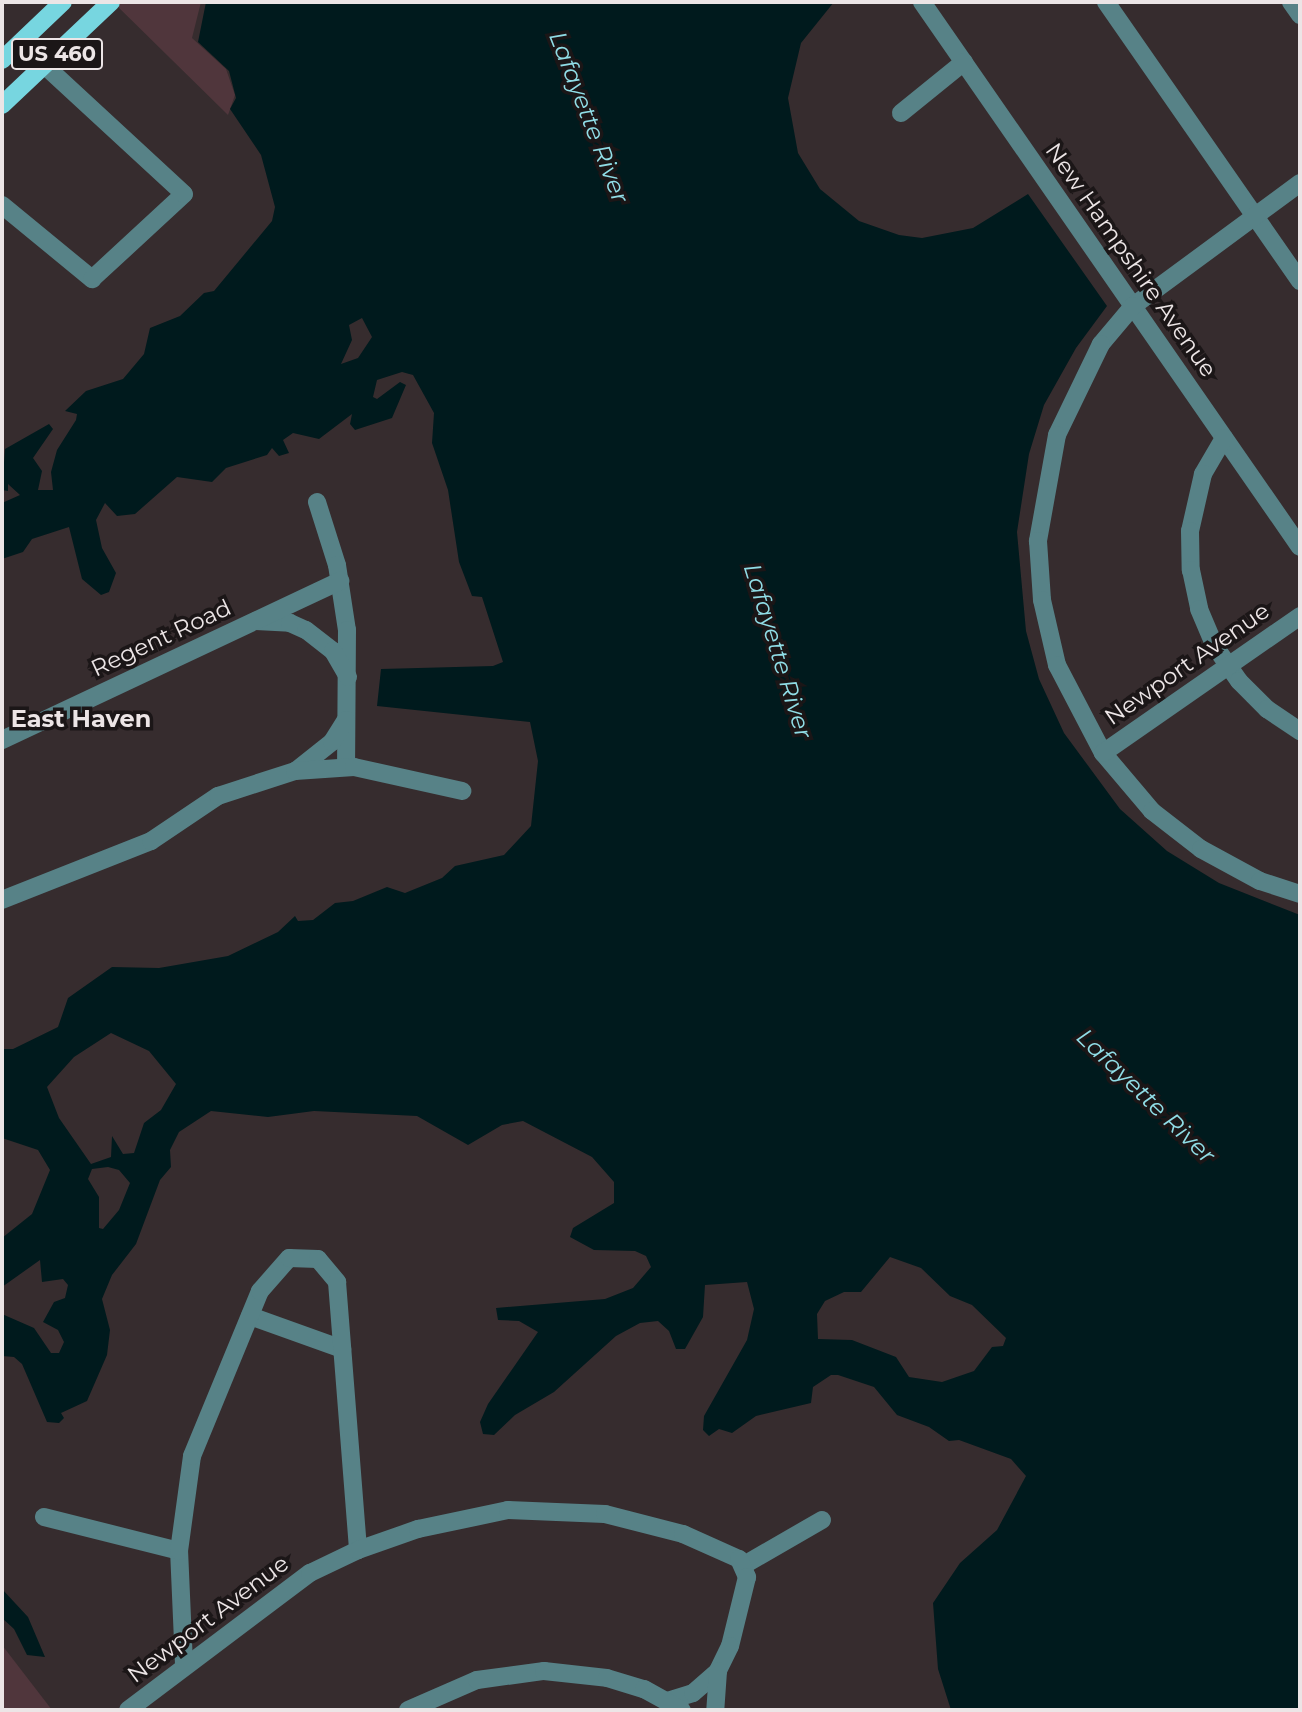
<!DOCTYPE html>
<html>
<head>
<meta charset="utf-8">
<style>
  body { margin:0 }
  #map { position:relative; width:1302px; height:1712px; overflow:hidden; background:#362c2e; font-family:Montserrat,sans-serif }
  div>[style] { position:absolute }
  .green>* { inset:0; background:#50363c }
  .water>* { inset:0; background:#001a1d }
  .minor>* { height:18px; margin:-9px; padding:0 9px; transform-origin:9px; border-radius:9px; background:#578287 }
  .major>* { height:18px; margin:-9px; padding:0 9px; transform-origin:9px; border-radius:9px; background:#77d6e0 }
  span { translate:-50% -50%; white-space:nowrap; text-align:center; line-height:1.15; -webkit-text-stroke:7px #1b1617; paint-order:stroke }
  .shield-label span { padding:2px 5px; background:#1b1617; border:2px solid; border-radius:5px; -webkit-text-stroke-width:0 }
  .shield-label { font-size:21px; color:#ece5e6; font-weight:700 }
  .street-label { font-size:23px; color:#ece5e6 }
  .water-label { font-size:24px; color:#90dde6; font-style:italic }
  .neighbourhood-label { font-size:24px; color:#ece5e6; font-weight:700 }
  .frame { position:absolute; inset:0; border:4px solid #ece5e6; pointer-events:none }
</style>
</head>
<body>
<div id="map">
  <div class="green">
    <div style="clip-path:polygon(113px 2px,201px 2px,192px 38px,226px 69px,235px 95px,228px 115px)"></div>
    <div style="clip-path:polygon(2px 1645px,52px 1710px,2px 1710px)"></div>
  </div>
  <div class="water">
    <div style="clip-path:polygon(evenodd,206px 2px,834px 2px,801px 43px,788px 98px,798px 153px,820px 189px,859px 221px,899px 235px,922px 238px,973px 228px,1028px 194px,1107px 306px,1076px 348px,1044px 405px,1029px 454px,1017px 532px,1026px 631px,1039px 679px,1064px 733px,1120px 809px,1167px 851px,1219px 883px,1300px 915px,1300px 1710px,951px 1710px,938px 1669px,933px 1603px,960px 1563px,997px 1530px,1026px 1476px,1011px 1459px,959px 1440px,949px 1441px,929px 1427px,897px 1415px,874px 1387px,838px 1375px,831px 1375px,813px 1387px,811px 1403px,756px 1416px,732px 1433px,719px 1429px,709px 1436px,703px 1430px,704px 1416px,747px 1340px,754px 1309px,747px 1282px,705px 1285px,703px 1317px,685px 1349px,676px 1349px,669px 1331px,658px 1321px,640px 1323px,616px 1336px,554px 1392px,515px 1415px,494px 1435px,483px 1434px,480px 1422px,488px 1404px,538px 1332px,519px 1321px,498px 1320px,496px 1308px,605px 1299px,633px 1288px,651px 1267px,646px 1256px,635px 1251px,594px 1250px,570px 1237px,573px 1228px,614px 1203px,614px 1182px,592px 1157px,523px 1121px,502px 1125px,468px 1145px,417px 1116px,314px 1111px,268px 1117px,211px 1111px,179px 1132px,170px 1150px,171px 1167px,160px 1180px,136px 1244px,112px 1275px,102px 1299px,110px 1330px,107px 1355px,87px 1401px,61px 1413px,64px 1418px,59px 1423px,47px 1422px,22px 1364px,14px 1357px,2px 1356px,2px 1314px,34px 1328px,51px 1353px,59px 1353px,64px 1342px,58px 1330px,43px 1322px,54px 1302px,65px 1298px,68px 1285px,63px 1279px,42px 1282px,40px 1260px,2px 1287px,2px 1238px,32px 1214px,50px 1170px,38px 1150px,2px 1138px,2px 1049px,13px 1049px,58px 1027px,68px 998px,112px 967px,159px 968px,228px 956px,278px 932px,295px 916px,298px 921px,313px 920px,335px 903px,353px 901px,387px 887px,405px 893px,442px 878px,455px 866px,504px 855px,531px 826px,538px 761px,530px 722px,377px 706px,381px 669px,493px 666px,503px 662px,482px 597px,472px 596px,459px 562px,448px 490px,432px 443px,434px 413px,413px 375px,402px 372px,377px 380px,373px 397px,377px 399px,400px 382px,406px 385px,392px 418px,355px 430px,350px 424px,352px 414px,319px 439px,293px 433px,283px 440px,289px 453px,279px 456px,272px 448px,267px 455px,226px 468px,212px 482px,177px 477px,135px 514px,117px 516px,105px 503px,96px 520px,102px 548px,116px 573px,109px 592px,101px 595px,82px 579px,69px 527px,32px 539px,23px 552px,2px 559px,2px 503px,20px 495px,8px 484px,8px 491px,2px 490px,5px 449px,49px 424px,53px 429px,33px 458px,42px 471px,38px 490px,53px 490px,51px 472px,57px 450px,76px 420px,77px 414px,65px 411px,86px 391px,123px 379px,144px 354px,150px 328px,180px 316px,204px 293px,214px 291px,272px 221px,275px 207px,261px 155px,230px 109px,236px 98px,229px 71px,198px 42px,206px 2px,362px 318px,372px 337px,358px 358px,341px 364px,352px 340px,349px 325px,362px 318px,206px 2px,111px 1033px,149px 1051px,176px 1084px,161px 1110px,144px 1123px,134px 1153px,123px 1154px,112px 1136px,111px 1157px,91px 1164px,59px 1118px,47px 1087px,74px 1057px,111px 1033px,206px 2px,108px 1167px,119px 1170px,130px 1183px,119px 1210px,103px 1229px,99px 1228px,99px 1197px,88px 1179px,92px 1169px,108px 1167px,206px 2px,890px 1257px,921px 1268px,950px 1296px,972px 1305px,1006px 1338px,1003px 1346px,992px 1347px,974px 1371px,942px 1382px,909px 1377px,896px 1357px,852px 1340px,818px 1339px,817px 1314px,825px 1301px,844px 1292px,861px 1292px,890px 1257px)"></div>
    <div style="clip-path:polygon(2px 1589px,28px 1617px,45px 1657px,27px 1655px,14px 1629px,2px 1618px)"></div>
  </div>
  <div class="minor">
    <div style="left:922px;top:2px;width:663px;rotate:55.26deg"></div>
    <div style="left:1106px;top:2px;width:340px;rotate:55.2deg"></div>
    <div style="left:1291px;top:2px;width:16px;rotate:55deg"></div>
    <div style="left:901px;top:113px;width:81px;rotate:-39deg"></div>
    <div style="left:1300px;top:183px;width:207px;rotate:143.6deg"></div>
    <div style="left:1133px;top:306px;width:50px;rotate:130.1deg"></div>
    <div style="left:1101px;top:344px;width:101px;rotate:115.8deg"></div>
    <div style="left:1057px;top:435px;width:108px;rotate:100.2deg"></div>
    <div style="left:1038px;top:541px;width:59px;rotate:86.1deg"></div>
    <div style="left:1042px;top:600px;width:67px;rotate:77deg"></div>
    <div style="left:1057px;top:665px;width:99px;rotate:62.4deg"></div>
    <div style="left:1103px;top:753px;width:76px;rotate:49.8deg"></div>
    <div style="left:1152px;top:811px;width:62px;rotate:37.8deg"></div>
    <div style="left:1201px;top:849px;width:67px;rotate:28.5deg"></div>
    <div style="left:1260px;top:881px;width:42px;rotate:18deg"></div>
    <div style="left:2px;top:205px;width:117px;rotate:39.4deg"></div>
    <div style="left:92px;top:279px;width:125px;rotate:-42.7deg"></div>
    <div style="left:184px;top:194px;width:190px;rotate:-137.3deg"></div>
    <div style="left:1224px;top:438px;width:42px;rotate:120.3deg"></div>
    <div style="left:1203px;top:474px;width:58px;rotate:102.8deg"></div>
    <div style="left:1190px;top:531px;width:39px;rotate:89deg"></div>
    <div style="left:1191px;top:570px;width:40px;rotate:78deg"></div>
    <div style="left:1199px;top:609px;width:39px;rotate:67deg"></div>
    <div style="left:1214px;top:645px;width:44px;rotate:55.2deg"></div>
    <div style="left:1239px;top:681px;width:40px;rotate:45deg"></div>
    <div style="left:1267px;top:709px;width:40px;rotate:34deg"></div>
    <div style="left:317px;top:502px;width:66px;rotate:72.4deg"></div>
    <div style="left:337px;top:565px;width:66px;rotate:81.3deg"></div>
    <div style="left:347px;top:630px;width:137px;rotate:90.4deg"></div>
    <div style="left:256px;top:621px;width:34px;rotate:3deg"></div>
    <div style="left:290px;top:623px;width:17px;rotate:24deg"></div>
    <div style="left:306px;top:630px;width:34px;rotate:38deg"></div>
    <div style="left:333px;top:651px;width:30px;rotate:60deg"></div>
    <div style="left:2px;top:740px;width:374px;rotate:-25.2deg"></div>
    <div style="left:1103px;top:753px;width:240px;rotate:-34.8deg"></div>
    <div style="left:298px;top:769px;width:43px;rotate:-38.5deg"></div>
    <div style="left:332px;top:742px;width:26px;rotate:-58deg"></div>
    <div style="left:2px;top:900px;width:160px;rotate:-21.6deg"></div>
    <div style="left:151px;top:841px;width:81px;rotate:-33.9deg"></div>
    <div style="left:218px;top:796px;width:81px;rotate:-18deg"></div>
    <div style="left:295px;top:771px;width:59px;rotate:-3.9deg"></div>
    <div style="left:354px;top:767px;width:111px;rotate:12.5deg"></div>
    <div style="left:250px;top:1316px;width:98px;rotate:19.7deg"></div>
    <div style="left:44px;top:1517px;width:139px;rotate:14.1deg"></div>
    <div style="left:744px;top:1565px;width:90px;rotate:-30deg"></div>
    <div style="left:184px;top:1664px;width:113px;rotate:-92.5deg"></div>
    <div style="left:179px;top:1551px;width:96px;rotate:-82.2deg"></div>
    <div style="left:192px;top:1456px;width:178px;rotate:-67.6deg"></div>
    <div style="left:260px;top:1291px;width:44px;rotate:-48.7deg"></div>
    <div style="left:289px;top:1258px;width:29px;rotate:2deg"></div>
    <div style="left:318px;top:1259px;width:30px;rotate:50deg"></div>
    <div style="left:337px;top:1282px;width:269px;rotate:85.5deg"></div>
    <div style="left:667px;top:1701px;width:27px;rotate:-17deg"></div>
    <div style="left:693px;top:1693px;width:33px;rotate:-41deg"></div>
    <div style="left:128px;top:1710px;width:228px;rotate:-37deg"></div>
    <div style="left:310px;top:1573px;width:53px;rotate:-25.6deg"></div>
    <div style="left:358px;top:1550px;width:64px;rotate:-19.3deg"></div>
    <div style="left:418px;top:1529px;width:92px;rotate:-11.9deg"></div>
    <div style="left:508px;top:1510px;width:97px;rotate:2.4deg"></div>
    <div style="left:605px;top:1514px;width:81px;rotate:14.4deg"></div>
    <div style="left:683px;top:1534px;width:61px;rotate:24.1deg"></div>
    <div style="left:739px;top:1559px;width:20px;rotate:66deg"></div>
    <div style="left:747px;top:1577px;width:71px;rotate:103.8deg"></div>
    <div style="left:730px;top:1646px;width:28px;rotate:116deg"></div>
    <div style="left:718px;top:1671px;width:39px;rotate:94deg"></div>
    <div style="left:408px;top:1710px;width:75px;rotate:-23.5deg"></div>
    <div style="left:477px;top:1680px;width:68px;rotate:-7.7deg"></div>
    <div style="left:544px;top:1671px;width:63px;rotate:6.3deg"></div>
    <div style="left:607px;top:1678px;width:39px;rotate:17deg"></div>
    <div style="left:644px;top:1689px;width:43px;rotate:28.9deg"></div>
  </div>
  <div class="major">
    <div style="left:2px;top:60px;width:84px;rotate:-43.6deg"></div>
    <div style="left:2px;top:105px;width:150px;rotate:-43.4deg"></div>
  </div>
  <div class="shield-label">
    <span style="left:57px;top:54px">US 460</span>
  </div>
  <div class="street-label">
    <span style="left:1131px;top:260px;rotate:55deg">New Hampshire Avenue</span>
    <span style="left:161px;top:638px;rotate:-25deg">Regent Road</span>
    <span style="left:1187px;top:664px;rotate:-35deg">Newport Avenue</span>
    <span style="left:208px;top:1619px;rotate:-37deg">Newport Avenue</span>
  </div>
  <div class="water-label">
    <span style="left:589px;top:117px;rotate:69deg">Lafayette River</span>
    <span style="left:778px;top:651px;rotate:73deg">Lafayette River</span>
    <span style="left:1146px;top:1096px;rotate:44deg">Lafayette River</span>
  </div>
  <div class="neighbourhood-label">
    <span style="left:81px;top:719px">East Haven</span>
  </div>
  <div class="frame"></div>
</div>
</body>
</html>
